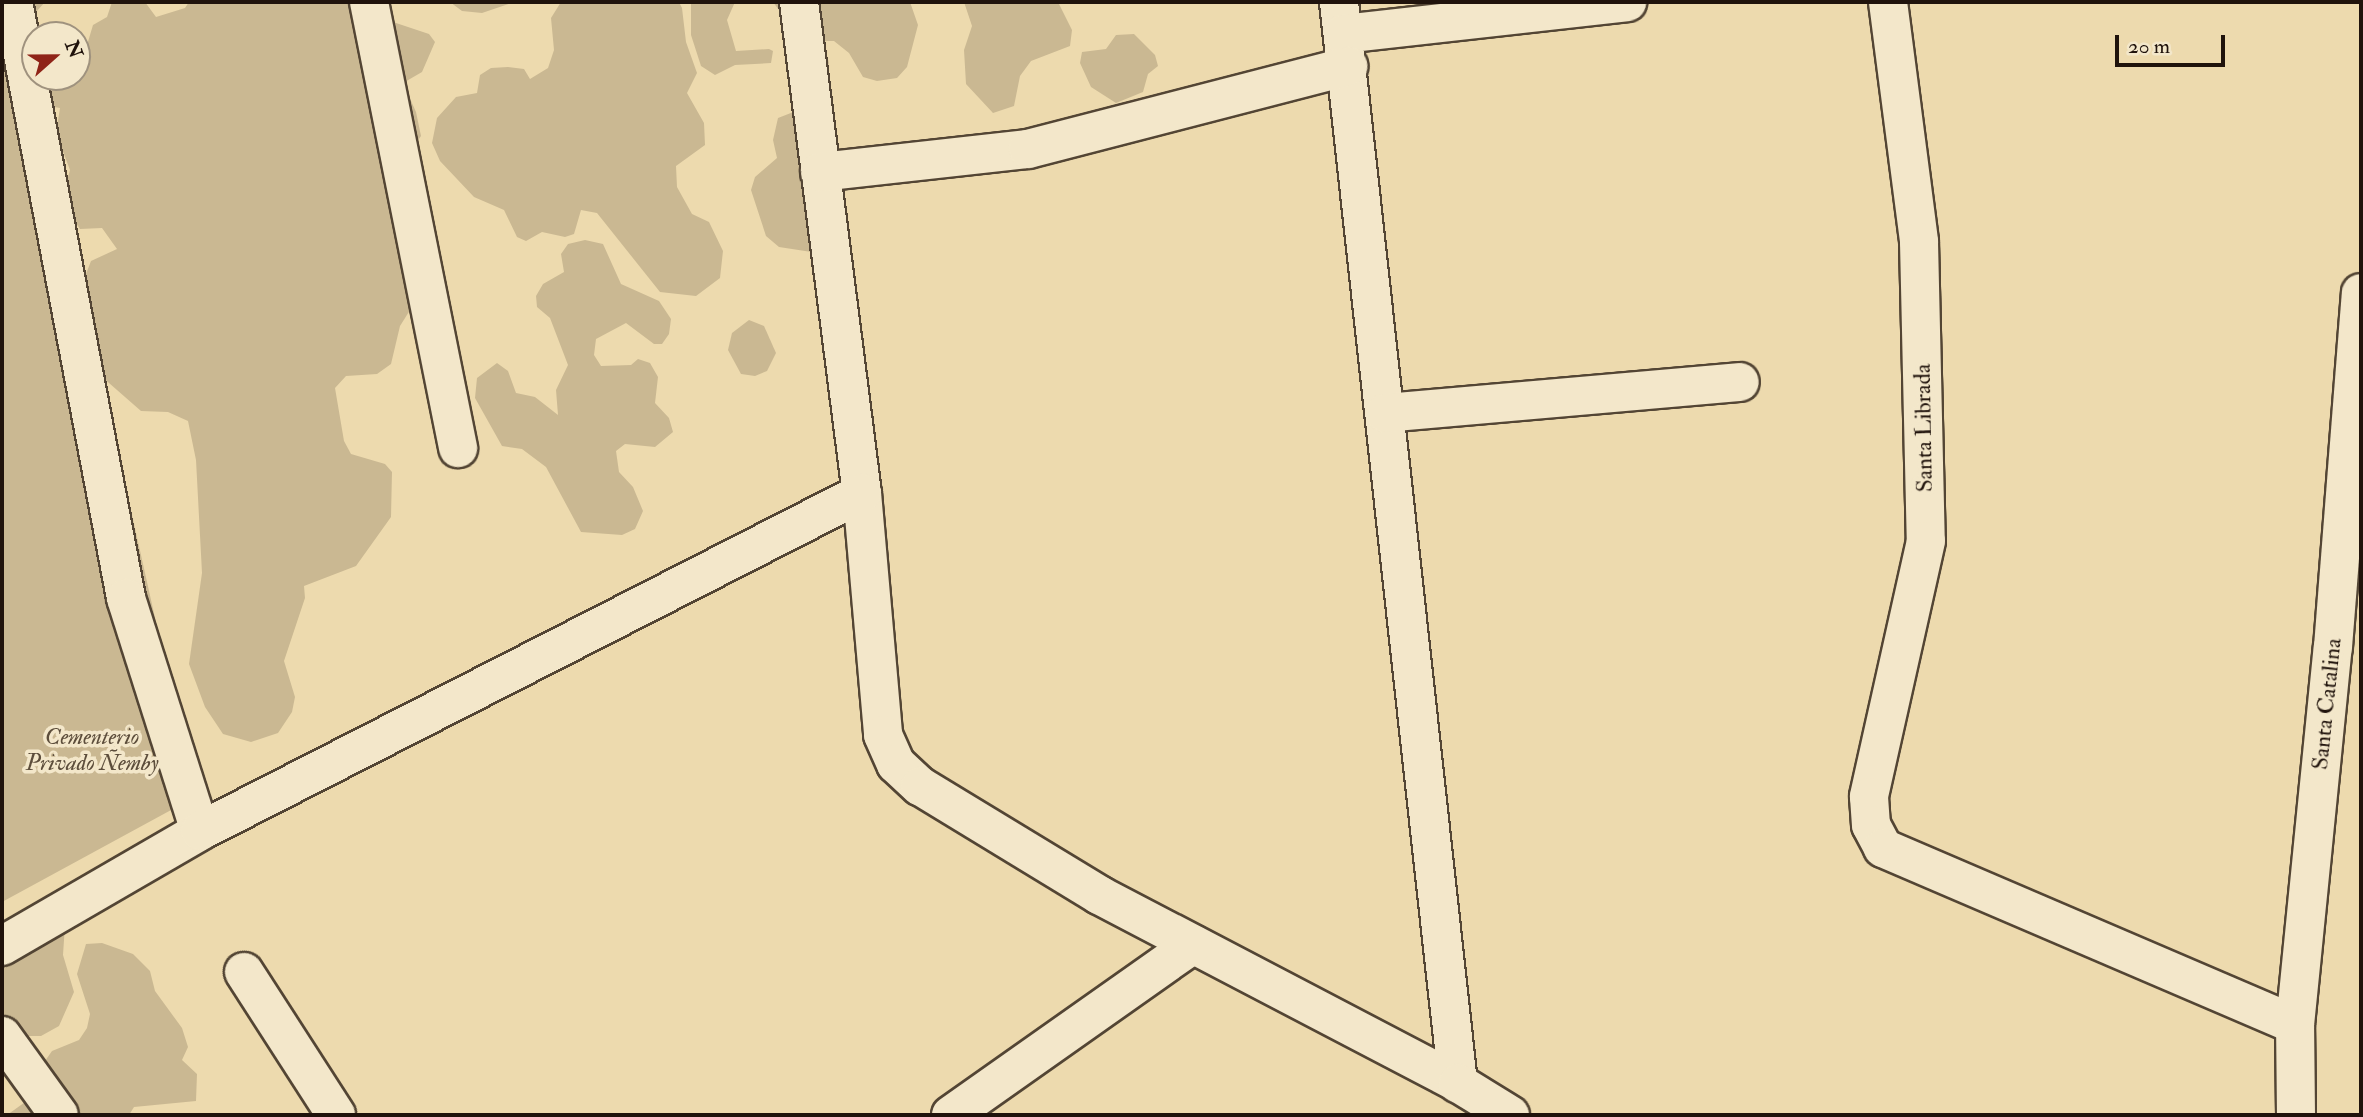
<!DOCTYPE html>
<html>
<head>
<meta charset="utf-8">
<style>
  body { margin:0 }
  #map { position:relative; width:2363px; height:1117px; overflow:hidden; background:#eddaae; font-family:"IM FELL Double Pica",serif }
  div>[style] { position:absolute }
  .green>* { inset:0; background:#cab892 }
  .roads { filter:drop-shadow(2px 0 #534534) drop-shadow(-2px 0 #534534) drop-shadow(0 2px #534534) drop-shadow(0 -2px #534534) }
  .minor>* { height:38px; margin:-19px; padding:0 19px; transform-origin:19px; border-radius:19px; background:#f3e7ca }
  span { translate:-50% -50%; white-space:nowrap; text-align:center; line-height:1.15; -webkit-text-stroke:7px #f3e7ca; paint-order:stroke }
  .street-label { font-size:23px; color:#20130c }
  .park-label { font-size:23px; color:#5c4d3b; font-style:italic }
  .frame { position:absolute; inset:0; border:4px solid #20130c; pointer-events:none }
  .north { position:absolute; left:21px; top:21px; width:70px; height:70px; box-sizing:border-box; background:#f3e7ca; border:2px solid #9f927e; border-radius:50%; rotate:69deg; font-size:19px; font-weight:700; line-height:28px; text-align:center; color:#20130c }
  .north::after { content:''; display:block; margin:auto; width:24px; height:32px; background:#8f2418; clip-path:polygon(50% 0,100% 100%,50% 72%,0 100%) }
  .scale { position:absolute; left:2115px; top:35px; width:110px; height:32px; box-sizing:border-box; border:4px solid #20130c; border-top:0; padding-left:9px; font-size:21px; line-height:24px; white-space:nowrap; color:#20130c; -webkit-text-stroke:5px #f3e7ca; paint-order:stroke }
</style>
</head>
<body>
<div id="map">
  <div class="green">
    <div style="clip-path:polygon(evenodd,2px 2px,45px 2px,36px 12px,27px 10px,36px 35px,31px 54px,35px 77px,77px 77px,77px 59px,84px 55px,93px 25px,107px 17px,112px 2px,145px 2px,156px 17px,185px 8px,189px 2px,385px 2px,390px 21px,429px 34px,435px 42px,422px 72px,403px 83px,416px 112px,421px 136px,396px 172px,398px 185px,424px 220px,422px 245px,412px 257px,419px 284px,417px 299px,400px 326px,391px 364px,377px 374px,346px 376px,335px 388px,344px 441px,351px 454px,385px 464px,392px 472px,391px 517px,356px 566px,304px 586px,305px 598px,284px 661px,295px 697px,292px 712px,278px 733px,251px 742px,223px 734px,205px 707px,189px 664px,202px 573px,196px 460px,188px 421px,168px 412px,141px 411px,101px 376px,195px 797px,2px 902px,2px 2px,49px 106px,60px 108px,56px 133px,70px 170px,63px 195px,69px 213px,80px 229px,102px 228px,117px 249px,91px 261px,81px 287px,42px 112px,49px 106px)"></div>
    <div style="clip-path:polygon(450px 2px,514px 2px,482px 13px,462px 11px)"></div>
    <div style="clip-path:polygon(561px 2px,679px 2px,682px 8px,686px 42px,697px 73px,687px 93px,704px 123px,705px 145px,676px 166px,677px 187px,692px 214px,709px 222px,723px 251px,720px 278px,696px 296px,660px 292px,597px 213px,581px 210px,574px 234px,565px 237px,542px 232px,526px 241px,517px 237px,504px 210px,474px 197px,440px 161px,432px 143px,437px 118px,456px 97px,477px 93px,480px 75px,491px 68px,508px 67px,524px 69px,530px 79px,548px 68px,554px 50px,551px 18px)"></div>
    <div style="clip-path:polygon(691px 2px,735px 2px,727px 20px,736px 51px,769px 49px,773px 51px,771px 63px,735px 65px,715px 75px,701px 66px,691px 35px)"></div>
    <div style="clip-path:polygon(773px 2px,910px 2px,918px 25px,907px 67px,897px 78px,877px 81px,863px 77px,849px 53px,834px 41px,827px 41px,823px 42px,829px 63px,826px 73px)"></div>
    <div style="clip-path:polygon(964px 2px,1058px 2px,1072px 30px,1070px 46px,1031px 61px,1020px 76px,1014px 106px,993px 113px,966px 84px,964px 50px,972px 26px)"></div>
    <div style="clip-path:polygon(1134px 34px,1155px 55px,1158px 66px,1148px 74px,1143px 92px,1116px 103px,1091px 87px,1080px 63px,1082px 52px,1106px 49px,1116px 35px)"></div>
    <div style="clip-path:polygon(796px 111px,818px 253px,779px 247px,766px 236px,751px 190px,755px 177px,777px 158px,773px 140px,778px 118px)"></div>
    <div style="clip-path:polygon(585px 240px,603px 244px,621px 284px,659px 301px,671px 319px,669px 334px,662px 344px,654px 344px,626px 323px,596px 339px,594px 355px,601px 366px,631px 365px,638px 359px,650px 363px,658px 377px,655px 403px,669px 418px,673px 432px,655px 447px,625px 444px,616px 451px,619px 472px,633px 487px,643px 511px,635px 529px,622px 535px,581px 532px,546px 467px,522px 449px,502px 446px,475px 398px,477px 378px,497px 363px,508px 371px,516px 393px,535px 397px,558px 415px,556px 390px,568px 365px,550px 318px,537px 307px,536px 296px,543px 284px,564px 272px,561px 254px,568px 244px)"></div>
    <div style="clip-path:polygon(749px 320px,764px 326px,776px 353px,767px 371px,755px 376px,741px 374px,728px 350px,732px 333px)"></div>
    <div style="clip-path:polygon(34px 912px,65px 925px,63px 955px,74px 992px,59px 1026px,41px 1036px,13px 1036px,2px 1032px,2px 922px)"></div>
    <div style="clip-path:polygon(102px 943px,133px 954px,150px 971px,155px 991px,182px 1028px,188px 1047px,182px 1060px,197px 1074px,196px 1101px,134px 1107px,129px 1115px,7px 1115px,35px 1095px,45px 1061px,52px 1051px,79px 1040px,87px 1028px,90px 1014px,77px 974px,86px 944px)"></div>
  </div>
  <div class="roads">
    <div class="minor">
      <div style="left:13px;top:2px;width:607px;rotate:79.26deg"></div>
      <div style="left:126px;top:598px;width:244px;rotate:72.4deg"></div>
      <div style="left:369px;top:2px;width:455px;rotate:78.7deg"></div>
      <div style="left:799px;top:2px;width:495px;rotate:82.7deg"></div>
      <div style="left:862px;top:493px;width:243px;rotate:85deg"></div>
      <div style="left:883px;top:735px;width:32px;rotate:66deg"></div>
      <div style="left:896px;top:764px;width:33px;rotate:43deg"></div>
      <div style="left:920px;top:786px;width:210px;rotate:31.3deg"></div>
      <div style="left:1099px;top:895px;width:405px;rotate:27.6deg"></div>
      <div style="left:1339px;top:2px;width:1088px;rotate:83.72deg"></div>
      <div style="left:1458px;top:1083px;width:61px;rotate:31.6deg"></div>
      <div style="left:1888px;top:2px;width:242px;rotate:82.6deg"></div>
      <div style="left:1919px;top:242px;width:299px;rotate:88.7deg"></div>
      <div style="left:1926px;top:541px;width:262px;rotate:102.6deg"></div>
      <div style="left:1869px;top:797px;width:28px;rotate:86deg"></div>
      <div style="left:1871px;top:825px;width:26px;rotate:62deg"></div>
      <div style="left:1883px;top:848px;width:448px;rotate:23.2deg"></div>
      <div style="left:1343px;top:34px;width:286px;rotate:-6.4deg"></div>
      <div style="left:820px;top:172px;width:209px;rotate:-6.3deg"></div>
      <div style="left:1028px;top:149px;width:331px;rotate:-14.5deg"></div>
      <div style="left:1385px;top:413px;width:356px;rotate:-5deg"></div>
      <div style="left:2px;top:946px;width:229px;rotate:-30.1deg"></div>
      <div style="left:200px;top:831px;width:743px;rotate:-27.05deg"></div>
      <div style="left:244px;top:972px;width:170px;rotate:57.2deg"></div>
      <div style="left:2px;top:1036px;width:97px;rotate:54.2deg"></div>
      <div style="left:951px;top:1115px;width:296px;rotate:-35.2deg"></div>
      <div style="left:2296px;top:1115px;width:90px;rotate:-90.6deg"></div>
      <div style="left:2295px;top:1025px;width:380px;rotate:-84.3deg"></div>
      <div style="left:2333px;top:647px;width:355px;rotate:-85.5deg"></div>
    </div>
  </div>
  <div class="street-label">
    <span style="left:1924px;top:428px;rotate:-91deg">Santa Librada</span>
    <span style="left:2327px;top:704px;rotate:-84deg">Santa Catalina</span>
  </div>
  <div class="park-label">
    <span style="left:92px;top:750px">Cementerio<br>Privado Ñemby</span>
  </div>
  <div class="frame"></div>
  <div class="north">N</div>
  <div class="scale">20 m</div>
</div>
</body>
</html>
